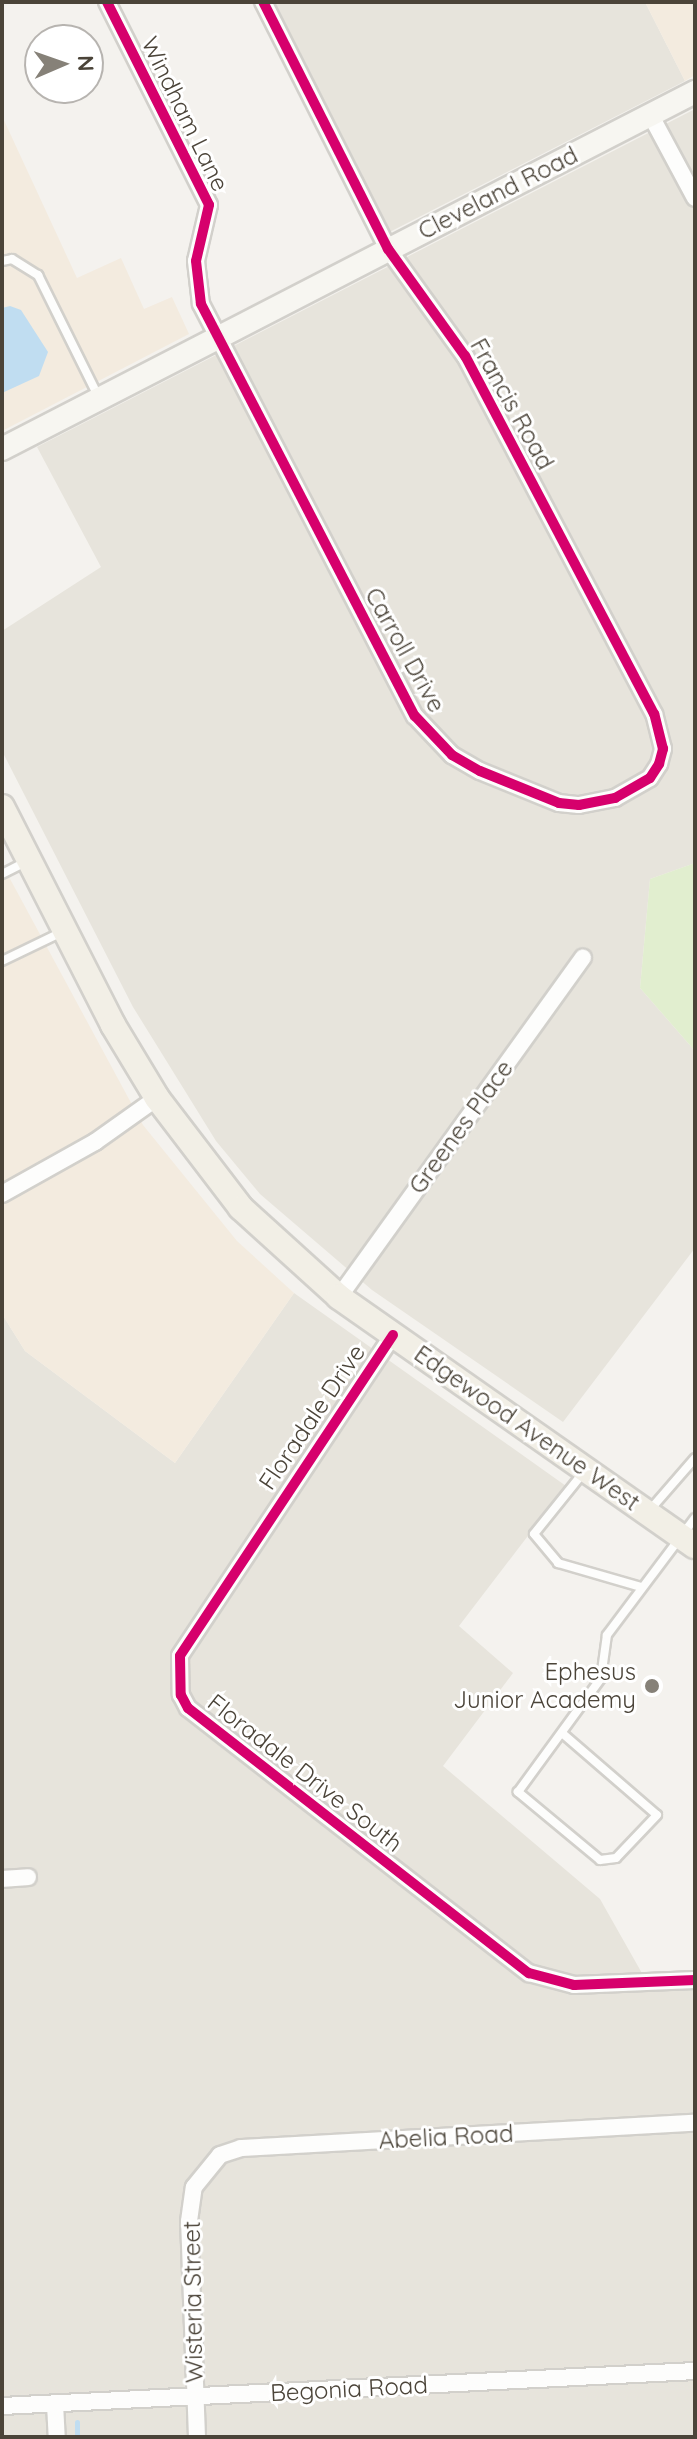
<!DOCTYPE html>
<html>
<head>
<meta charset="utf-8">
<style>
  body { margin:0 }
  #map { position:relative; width:697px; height:2439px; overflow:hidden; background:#f4f2ee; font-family:Quicksand,sans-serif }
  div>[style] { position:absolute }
  .residential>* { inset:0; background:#e7e4dc }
  .commercial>* { inset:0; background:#f3ebdf }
  .green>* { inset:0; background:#e1eecf }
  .water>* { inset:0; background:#c0ddf1 }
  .stream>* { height:5px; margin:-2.5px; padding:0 2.5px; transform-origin:2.5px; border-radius:2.5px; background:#c0ddf1 }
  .roads { filter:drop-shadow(2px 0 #d2d0cb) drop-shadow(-2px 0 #d2d0cb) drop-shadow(0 2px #d2d0cb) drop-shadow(0 -2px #d2d0cb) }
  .lane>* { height:8px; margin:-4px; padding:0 4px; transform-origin:4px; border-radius:4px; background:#fdfdfc }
  .street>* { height:16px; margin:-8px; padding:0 8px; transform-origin:8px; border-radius:8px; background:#fdfdfc }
  .secondary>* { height:22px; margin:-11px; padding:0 11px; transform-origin:11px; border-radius:11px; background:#f7f6f1 }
  .primary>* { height:24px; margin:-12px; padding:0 12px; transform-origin:12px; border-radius:12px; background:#f2efe6 }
  .cycleway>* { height:10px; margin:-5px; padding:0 5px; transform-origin:5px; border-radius:5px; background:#d6006c }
  .dots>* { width:22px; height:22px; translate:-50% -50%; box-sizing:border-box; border:4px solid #fff; border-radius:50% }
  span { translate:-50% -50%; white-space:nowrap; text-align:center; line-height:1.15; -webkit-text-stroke:6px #fff; paint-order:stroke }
  .street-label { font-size:24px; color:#4b4439 }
  .poi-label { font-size:24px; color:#4b4439 }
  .right { translate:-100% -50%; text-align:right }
  .frame { position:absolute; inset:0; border:4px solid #4b4439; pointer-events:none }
  .north { position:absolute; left:24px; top:24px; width:80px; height:80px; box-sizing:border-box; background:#fff; border:2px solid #b7b4b0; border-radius:50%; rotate:88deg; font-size:22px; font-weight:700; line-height:32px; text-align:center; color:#4b4439 }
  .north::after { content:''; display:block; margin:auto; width:28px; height:36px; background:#868178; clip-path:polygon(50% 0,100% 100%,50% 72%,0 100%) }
</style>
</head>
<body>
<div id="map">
  <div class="residential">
    <div style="clip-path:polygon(252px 2px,645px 2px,685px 81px,374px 240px)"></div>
    <div style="clip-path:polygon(695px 109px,695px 863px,650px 879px,640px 988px,695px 1051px,695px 1248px,563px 1422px,372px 1290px,260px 1194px,216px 1141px,133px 1007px,2px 751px,2px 631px,101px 567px,37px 447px)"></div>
    <div style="clip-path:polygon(294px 1293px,566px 1486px,459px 1626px,513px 1673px,443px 1766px,600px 1899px,643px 1975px,695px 1972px,695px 2437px,2px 2437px,2px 1314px,25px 1351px,175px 1463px)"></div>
  </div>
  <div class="commercial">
    <div style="clip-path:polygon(645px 2px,695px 2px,695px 75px,685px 81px)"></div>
    <div style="clip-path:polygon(2px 116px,77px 278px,121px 258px,144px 309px,172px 297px,189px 334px,2px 431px)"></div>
    <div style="clip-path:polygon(2px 864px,143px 1125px,237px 1241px,294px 1293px,175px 1463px,25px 1351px,2px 1314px)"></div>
  </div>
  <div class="green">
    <div style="clip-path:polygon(695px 863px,695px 1051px,640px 988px,650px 879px)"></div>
  </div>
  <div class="water">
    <div style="clip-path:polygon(10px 306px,21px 310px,48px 352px,39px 376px,2px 393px,2px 308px)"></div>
  </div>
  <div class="stream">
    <div style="left:77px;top:2422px;width:15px;rotate:90deg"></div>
  </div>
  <div class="roads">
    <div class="lane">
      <div style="left:2px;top:261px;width:10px;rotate:-11deg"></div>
      <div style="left:12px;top:259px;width:31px;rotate:32deg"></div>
      <div style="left:38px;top:275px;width:137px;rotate:63.6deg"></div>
      <div style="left:2px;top:874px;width:29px;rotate:-27deg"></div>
      <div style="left:2px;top:961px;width:67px;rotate:-25.8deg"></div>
      <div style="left:583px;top:1473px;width:78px;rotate:128.8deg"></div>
      <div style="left:534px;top:1534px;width:38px;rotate:50deg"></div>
      <div style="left:558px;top:1563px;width:86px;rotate:16.1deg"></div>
      <div style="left:649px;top:1511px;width:70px;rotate:-49deg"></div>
      <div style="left:562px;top:1733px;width:125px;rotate:40.8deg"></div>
      <div style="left:657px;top:1815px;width:59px;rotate:133.6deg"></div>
      <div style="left:616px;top:1858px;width:16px;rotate:173deg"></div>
      <div style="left:600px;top:1860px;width:107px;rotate:-140.3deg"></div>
      <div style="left:518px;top:1792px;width:141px;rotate:-53.9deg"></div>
      <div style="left:601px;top:1678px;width:43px;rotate:-82.1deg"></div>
      <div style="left:607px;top:1635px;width:146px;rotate:-53.1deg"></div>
    </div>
    <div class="street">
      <div style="left:107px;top:2px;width:227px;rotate:63.3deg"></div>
      <div style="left:209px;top:205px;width:57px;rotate:103.1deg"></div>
      <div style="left:196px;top:261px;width:43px;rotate:83.4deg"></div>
      <div style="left:201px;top:304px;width:464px;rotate:62.6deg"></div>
      <div style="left:415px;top:716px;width:54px;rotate:46.5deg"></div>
      <div style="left:452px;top:755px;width:32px;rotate:30deg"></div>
      <div style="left:480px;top:771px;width:85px;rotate:22.1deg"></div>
      <div style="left:559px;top:803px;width:20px;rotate:6deg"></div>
      <div style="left:579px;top:805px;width:37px;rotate:-11deg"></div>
      <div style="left:615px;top:798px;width:40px;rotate:-29.7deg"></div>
      <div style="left:650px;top:778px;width:17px;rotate:-57deg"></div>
      <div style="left:659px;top:764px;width:16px;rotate:-75deg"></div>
      <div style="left:663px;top:749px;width:36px;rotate:-104deg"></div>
      <div style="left:654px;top:714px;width:405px;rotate:-117.8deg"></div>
      <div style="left:465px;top:356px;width:132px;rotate:-125.7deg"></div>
      <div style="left:388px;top:249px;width:277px;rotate:-116.8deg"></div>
      <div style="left:650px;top:114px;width:95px;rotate:61.8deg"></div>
      <div style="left:2px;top:1194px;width:107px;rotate:-29.2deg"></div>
      <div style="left:95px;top:1142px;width:76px;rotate:-35.4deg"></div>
      <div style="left:339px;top:1297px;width:418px;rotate:-54.3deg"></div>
      <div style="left:393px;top:1335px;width:385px;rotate:123.6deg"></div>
      <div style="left:180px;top:1656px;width:39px;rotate:89deg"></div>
      <div style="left:181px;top:1695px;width:15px;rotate:62deg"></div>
      <div style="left:188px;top:1708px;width:432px;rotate:37.9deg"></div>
      <div style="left:529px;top:1973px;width:47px;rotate:14.9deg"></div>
      <div style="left:574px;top:1985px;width:121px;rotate:-2.4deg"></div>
      <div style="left:2px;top:1879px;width:26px;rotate:-4deg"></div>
      <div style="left:55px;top:2404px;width:33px;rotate:87deg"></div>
      <div style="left:2px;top:2406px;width:694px;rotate:-2.89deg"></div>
      <div style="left:197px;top:2437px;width:216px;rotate:-92.1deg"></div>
      <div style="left:189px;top:2221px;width:34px;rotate:-82deg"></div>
      <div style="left:194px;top:2187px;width:41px;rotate:-50.9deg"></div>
      <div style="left:220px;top:2155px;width:22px;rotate:-18deg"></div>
      <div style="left:241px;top:2148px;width:455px;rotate:-3.2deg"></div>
    </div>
    <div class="secondary">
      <div style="left:2px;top:449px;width:780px;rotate:-27.26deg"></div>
    </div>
    <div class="primary">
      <div style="left:2px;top:807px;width:245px;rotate:63deg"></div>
      <div style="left:113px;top:1025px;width:85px;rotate:58.9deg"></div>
      <div style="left:157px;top:1098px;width:138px;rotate:52.6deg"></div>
      <div style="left:241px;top:1208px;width:132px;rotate:42.2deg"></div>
      <div style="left:339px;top:1297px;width:434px;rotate:35deg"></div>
    </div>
  </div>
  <div class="cycleway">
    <div style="left:107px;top:2px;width:227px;rotate:63.3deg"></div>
    <div style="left:209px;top:205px;width:57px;rotate:103.1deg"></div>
    <div style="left:196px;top:261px;width:43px;rotate:83.4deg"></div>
    <div style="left:201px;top:304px;width:464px;rotate:62.6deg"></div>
    <div style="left:415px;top:716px;width:54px;rotate:46.5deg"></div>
    <div style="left:452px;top:755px;width:32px;rotate:30deg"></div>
    <div style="left:480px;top:771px;width:85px;rotate:22.1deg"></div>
    <div style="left:559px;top:803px;width:20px;rotate:6deg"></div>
    <div style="left:579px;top:805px;width:37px;rotate:-11deg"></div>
    <div style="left:615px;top:798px;width:40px;rotate:-29.7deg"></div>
    <div style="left:650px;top:778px;width:17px;rotate:-57deg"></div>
    <div style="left:659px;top:764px;width:16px;rotate:-75deg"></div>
    <div style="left:663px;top:749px;width:36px;rotate:-104deg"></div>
    <div style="left:654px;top:714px;width:405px;rotate:-117.8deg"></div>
    <div style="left:465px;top:356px;width:132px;rotate:-125.7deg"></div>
    <div style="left:388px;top:249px;width:277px;rotate:-116.8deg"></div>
    <div style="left:393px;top:1335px;width:385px;rotate:123.6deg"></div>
    <div style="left:180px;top:1656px;width:39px;rotate:89deg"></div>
    <div style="left:181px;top:1695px;width:15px;rotate:62deg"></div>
    <div style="left:188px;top:1708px;width:432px;rotate:37.9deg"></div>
    <div style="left:529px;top:1973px;width:47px;rotate:14.9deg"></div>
    <div style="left:574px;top:1985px;width:121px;rotate:-2.4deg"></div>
  </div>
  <div class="dots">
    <div style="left:652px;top:1686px;background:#868178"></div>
  </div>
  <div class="street-label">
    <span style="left:185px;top:114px;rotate:64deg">Windham Lane</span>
    <span style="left:498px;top:193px;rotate:-27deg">Cleveland Road</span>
    <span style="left:512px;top:404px;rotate:61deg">Francis Road</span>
    <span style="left:405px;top:650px;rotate:61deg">Carroll Drive</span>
    <span style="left:461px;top:1127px;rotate:-54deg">Greenes Place</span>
    <span style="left:312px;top:1417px;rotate:-56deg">Floradale Drive</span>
    <span style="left:527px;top:1428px;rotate:35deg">Edgewood Avenue West</span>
    <span style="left:305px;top:1773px;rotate:38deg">Floradale Drive South</span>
    <span style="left:446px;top:2137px;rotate:-3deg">Abelia Road</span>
    <span style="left:193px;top:2302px;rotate:-91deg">Wisteria Street</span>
    <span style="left:349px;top:2389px;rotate:-3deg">Begonia Road</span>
  </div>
  <div class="poi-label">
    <span class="right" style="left:636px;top:1686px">Ephesus<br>Junior Academy</span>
  </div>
  <div class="frame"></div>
  <div class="north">N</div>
</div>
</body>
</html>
